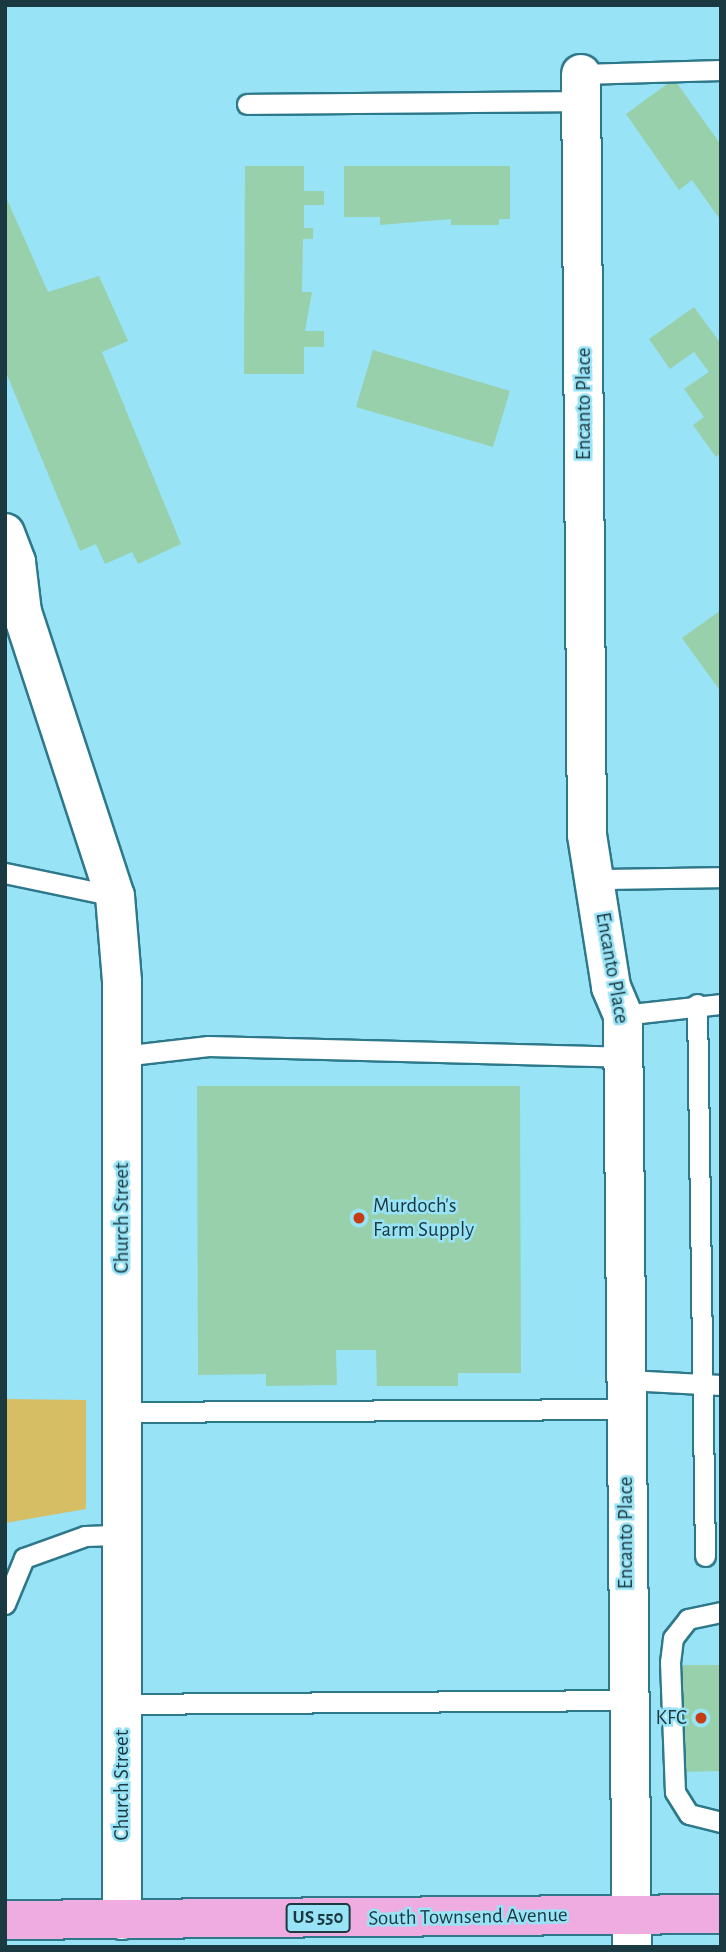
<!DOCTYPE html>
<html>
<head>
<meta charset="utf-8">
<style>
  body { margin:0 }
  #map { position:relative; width:726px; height:1952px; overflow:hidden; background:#99e3f6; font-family:"Alegreya Sans",sans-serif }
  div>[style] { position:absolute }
  .green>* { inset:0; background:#d5be63 }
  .building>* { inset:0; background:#98d0ac }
  .roads { filter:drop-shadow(2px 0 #2d788a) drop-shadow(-2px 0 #2d788a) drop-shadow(0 2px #2d788a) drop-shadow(0 -2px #2d788a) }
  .service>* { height:19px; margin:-9.5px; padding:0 9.5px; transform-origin:9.5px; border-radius:9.5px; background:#fff }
  .minor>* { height:38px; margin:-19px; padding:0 19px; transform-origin:19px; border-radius:19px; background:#fff }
  .trunk>* { height:38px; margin:-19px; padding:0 19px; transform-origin:19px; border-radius:19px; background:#eface0 }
  .dots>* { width:19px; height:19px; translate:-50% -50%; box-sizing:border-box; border:4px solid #99e3f6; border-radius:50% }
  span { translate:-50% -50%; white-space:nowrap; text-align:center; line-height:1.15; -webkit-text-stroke:5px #99e3f6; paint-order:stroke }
  .shield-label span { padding:2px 5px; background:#99e3f6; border:2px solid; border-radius:5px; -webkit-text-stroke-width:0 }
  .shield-label { font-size:19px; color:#1b3941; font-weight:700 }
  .street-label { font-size:21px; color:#1b3941 }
  .poi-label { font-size:21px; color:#1b3941 }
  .left { translate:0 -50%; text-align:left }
  .right { translate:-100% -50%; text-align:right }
  .frame { position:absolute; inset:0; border:7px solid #1b3941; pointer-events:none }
</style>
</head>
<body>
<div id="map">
  <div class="green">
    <div style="clip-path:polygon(5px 1399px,86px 1400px,86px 1509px,5px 1523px)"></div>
  </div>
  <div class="building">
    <div style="clip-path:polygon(674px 79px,721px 145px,721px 221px,692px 180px,679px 190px,626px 114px)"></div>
    <div style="clip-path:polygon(245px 166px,304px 166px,304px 191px,324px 191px,324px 205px,304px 205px,304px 228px,313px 228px,313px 239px,303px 239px,302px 292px,312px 292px,305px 331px,324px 331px,324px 347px,304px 347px,304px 374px,244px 374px)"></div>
    <div style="clip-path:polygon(344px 166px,510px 166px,510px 219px,499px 219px,499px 225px,451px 225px,451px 219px,380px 225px,380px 217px,344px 217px)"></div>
    <div style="clip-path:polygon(5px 195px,48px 292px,99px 276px,128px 341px,102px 352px,181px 544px,138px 564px,132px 552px,105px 564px,96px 544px,80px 551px,5px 370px)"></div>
    <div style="clip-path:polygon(694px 307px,721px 344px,721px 453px,716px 457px,693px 425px,704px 417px,684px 389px,709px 372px,694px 352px,670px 369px,649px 339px)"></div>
    <div style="clip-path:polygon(373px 350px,510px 391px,493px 447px,356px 407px)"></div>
    <div style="clip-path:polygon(721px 610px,721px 692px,682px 638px)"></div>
    <div style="clip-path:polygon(197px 1086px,520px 1086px,521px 1373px,458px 1373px,458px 1386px,377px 1386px,376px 1350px,336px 1350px,337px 1385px,266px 1386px,266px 1374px,198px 1375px)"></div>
    <div style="clip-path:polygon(680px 1665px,721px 1665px,721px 1771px,682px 1772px)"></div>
  </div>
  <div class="roads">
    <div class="service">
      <div style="left:581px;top:74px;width:140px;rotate:-1.6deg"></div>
      <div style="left:247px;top:104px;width:334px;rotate:-0.5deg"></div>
      <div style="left:5px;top:873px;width:112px;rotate:11.8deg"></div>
      <div style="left:598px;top:879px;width:123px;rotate:-0.9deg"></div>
      <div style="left:697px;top:1004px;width:552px;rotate:89.17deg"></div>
      <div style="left:623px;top:1015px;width:99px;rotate:-6.4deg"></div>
      <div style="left:122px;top:1056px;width:87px;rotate:-6.6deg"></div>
      <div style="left:208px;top:1046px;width:416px;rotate:1.5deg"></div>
      <div style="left:627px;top:1380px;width:94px;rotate:3deg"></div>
      <div style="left:122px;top:1412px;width:503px;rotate:-0.34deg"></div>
      <div style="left:5px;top:1604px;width:50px;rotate:-67.6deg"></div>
      <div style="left:24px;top:1558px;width:65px;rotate:-19.8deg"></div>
      <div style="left:85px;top:1536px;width:37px;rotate:-2deg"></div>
      <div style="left:721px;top:1612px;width:34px;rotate:168deg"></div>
      <div style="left:688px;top:1619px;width:24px;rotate:128deg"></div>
      <div style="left:673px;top:1638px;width:24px;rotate:97deg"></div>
      <div style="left:670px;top:1662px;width:130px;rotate:87.8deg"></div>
      <div style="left:675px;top:1792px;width:26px;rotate:58deg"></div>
      <div style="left:689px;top:1814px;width:33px;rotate:14deg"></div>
      <div style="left:122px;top:1704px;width:505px;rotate:-0.45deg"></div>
    </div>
    <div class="minor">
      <div style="left:581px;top:74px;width:761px;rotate:89.55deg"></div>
      <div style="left:587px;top:835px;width:154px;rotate:81deg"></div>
      <div style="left:611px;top:987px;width:30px;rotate:67deg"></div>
      <div style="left:623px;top:1015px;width:932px;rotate:89.45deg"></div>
      <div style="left:5px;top:533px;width:31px;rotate:69deg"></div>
      <div style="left:16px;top:562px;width:50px;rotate:83.2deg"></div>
      <div style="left:22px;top:612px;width:299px;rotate:71.9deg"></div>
      <div style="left:115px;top:896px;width:86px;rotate:85.3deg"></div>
      <div style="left:122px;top:982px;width:938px;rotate:90deg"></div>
    </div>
    <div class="trunk">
      <div style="left:5px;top:1920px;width:716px;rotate:-0.48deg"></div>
    </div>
  </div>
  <div class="dots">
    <div style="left:359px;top:1218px;background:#c63d14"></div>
    <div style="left:701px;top:1718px;background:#c63d14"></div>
  </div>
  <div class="shield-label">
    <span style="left:318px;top:1918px">US 550</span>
  </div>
  <div class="street-label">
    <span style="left:584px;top:404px;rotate:-90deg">Encanto Place</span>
    <span style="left:612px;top:968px;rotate:80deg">Encanto Place</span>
    <span style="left:122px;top:1218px;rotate:-90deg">Church Street</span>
    <span style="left:626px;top:1533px;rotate:-90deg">Encanto Place</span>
    <span style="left:122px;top:1785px;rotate:-90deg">Church Street</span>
    <span style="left:468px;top:1917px;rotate:-1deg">South Townsend Avenue</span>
  </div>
  <div class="poi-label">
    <span class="left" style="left:373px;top:1218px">Murdoch's<br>Farm Supply</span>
    <span class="right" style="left:687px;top:1718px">KFC</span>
  </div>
  <div class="frame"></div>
</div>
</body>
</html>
